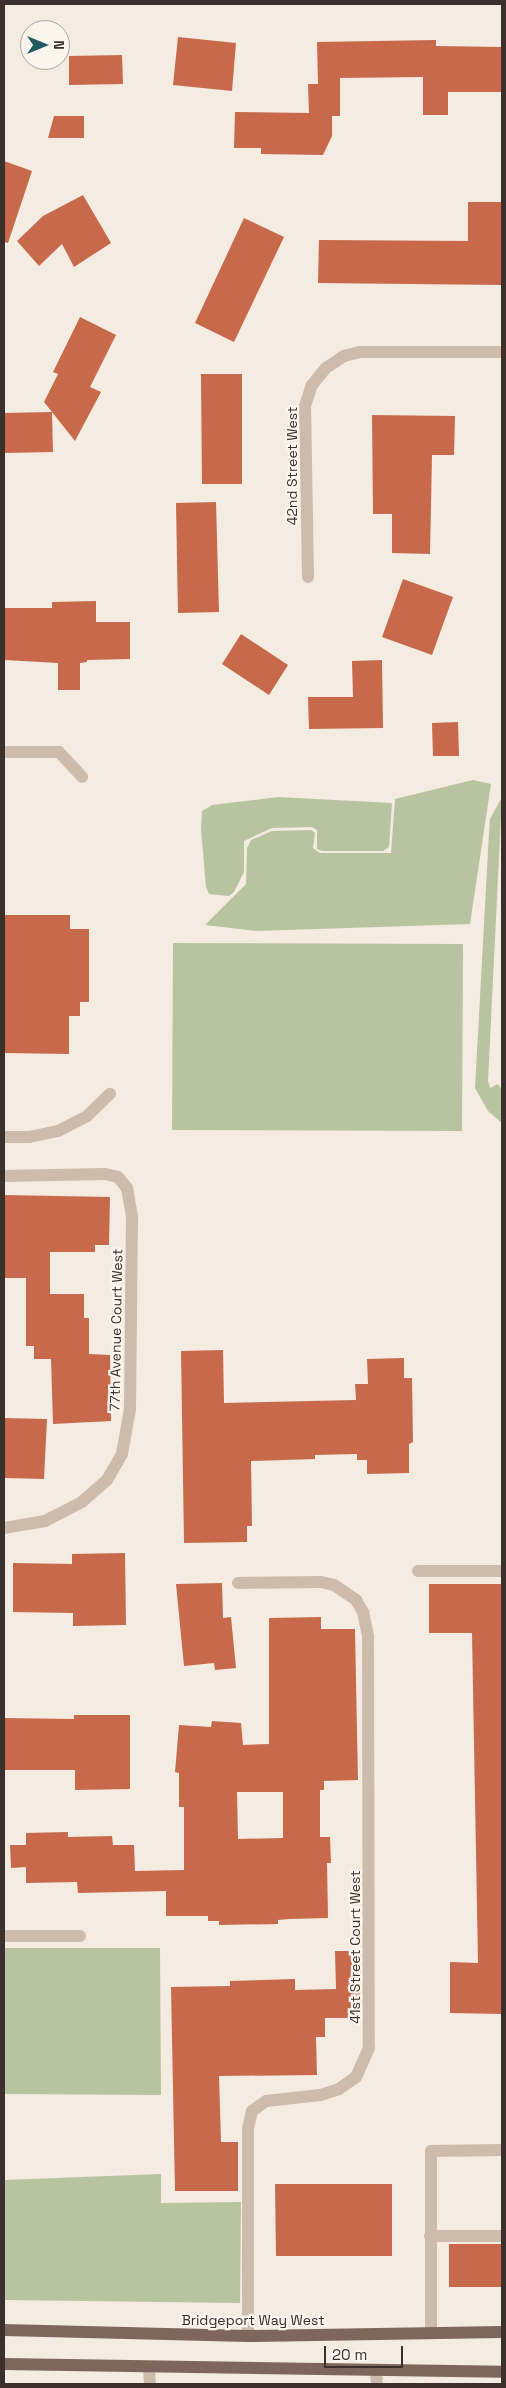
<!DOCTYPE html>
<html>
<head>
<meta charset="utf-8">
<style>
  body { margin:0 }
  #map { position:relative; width:506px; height:2388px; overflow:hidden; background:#f4ebe1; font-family:"Space Grotesk",sans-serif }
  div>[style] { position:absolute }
  .green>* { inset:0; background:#b8c4a0 }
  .building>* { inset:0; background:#c8694b }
  .lane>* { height:12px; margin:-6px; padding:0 6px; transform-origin:6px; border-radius:6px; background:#cdbbac }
  .street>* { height:12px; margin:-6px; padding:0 6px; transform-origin:6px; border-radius:6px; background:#cdbbac }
  .primary>* { height:12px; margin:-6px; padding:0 6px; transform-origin:6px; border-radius:6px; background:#7d675c }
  span { translate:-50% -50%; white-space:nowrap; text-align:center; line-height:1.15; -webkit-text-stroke:4.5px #fbf5ee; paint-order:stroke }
  .street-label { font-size:14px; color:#3b302b }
  .frame { position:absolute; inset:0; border:5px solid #3b302b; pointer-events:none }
  .north { position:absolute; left:20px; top:20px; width:50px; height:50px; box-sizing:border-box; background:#fbf5ee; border:1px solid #aea6a0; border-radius:50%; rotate:90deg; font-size:14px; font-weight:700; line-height:20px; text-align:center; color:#3b302b }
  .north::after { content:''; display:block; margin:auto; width:18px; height:22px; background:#1f5a5e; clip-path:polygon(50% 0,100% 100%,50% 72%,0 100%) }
  .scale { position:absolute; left:324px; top:2346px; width:79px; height:22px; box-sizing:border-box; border:2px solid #3b302b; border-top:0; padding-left:6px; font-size:15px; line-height:18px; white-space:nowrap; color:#3b302b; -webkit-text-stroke:4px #fbf5ee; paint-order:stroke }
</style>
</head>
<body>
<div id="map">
  <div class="green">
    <div style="clip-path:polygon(473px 780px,491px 784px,470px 924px,256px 931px,205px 925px,246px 884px,247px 848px,251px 840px,272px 831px,311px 830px,315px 833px,313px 848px,320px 853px,391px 853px,395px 799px)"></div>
    <div style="clip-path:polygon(278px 797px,392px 803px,389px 847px,383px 851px,322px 851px,317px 849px,317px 830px,312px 827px,272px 828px,244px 841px,244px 872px,234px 892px,229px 896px,209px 894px,206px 887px,201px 829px,202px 811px,212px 805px)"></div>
    <div style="clip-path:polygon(502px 797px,488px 1081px,490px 1088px,498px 1084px,502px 1090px,502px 1123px,488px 1111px,475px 1088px,489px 833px,490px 819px)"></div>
    <div style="clip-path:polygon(173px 943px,463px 944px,462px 1131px,172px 1130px)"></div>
    <div style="clip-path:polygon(4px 1948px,160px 1948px,161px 2095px,4px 2094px)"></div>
    <div style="clip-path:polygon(161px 2174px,161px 2203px,241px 2202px,240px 2303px,4px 2300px,4px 2180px)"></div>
  </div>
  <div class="building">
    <div style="clip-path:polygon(178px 37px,236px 43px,232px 91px,173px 85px)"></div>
    <div style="clip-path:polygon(436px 40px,436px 46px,502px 47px,502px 92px,448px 92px,448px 115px,423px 115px,423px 77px,340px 78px,340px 116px,332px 116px,332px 136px,323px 155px,261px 154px,261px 148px,234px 148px,235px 112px,309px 113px,308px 84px,318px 84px,317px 42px)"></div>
    <div style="clip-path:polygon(122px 55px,123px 84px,69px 85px,69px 56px)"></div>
    <div style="clip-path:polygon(54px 116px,84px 116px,84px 138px,48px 138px)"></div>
    <div style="clip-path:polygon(4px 161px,32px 171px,8px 243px,4px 242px)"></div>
    <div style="clip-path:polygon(83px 195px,111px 243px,74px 267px,62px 244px,39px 266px,17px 241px,43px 216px)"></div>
    <div style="clip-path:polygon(468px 202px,502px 202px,502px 285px,318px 283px,319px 240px,468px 241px)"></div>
    <div style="clip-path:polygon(244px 218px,284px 237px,234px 342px,195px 323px)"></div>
    <div style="clip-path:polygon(80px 317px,116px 335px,90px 387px,101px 392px,75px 441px,52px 412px,53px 452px,4px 453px,4px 413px,52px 412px,44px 402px,58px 374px,53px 372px)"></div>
    <div style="clip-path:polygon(201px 374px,242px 374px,242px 484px,202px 484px)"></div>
    <div style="clip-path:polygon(372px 415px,455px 416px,454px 455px,432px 455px,430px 554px,392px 553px,392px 514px,373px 514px)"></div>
    <div style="clip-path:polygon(216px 502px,219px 612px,178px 613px,176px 503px)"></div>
    <div style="clip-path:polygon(403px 579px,453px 597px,432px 655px,382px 637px)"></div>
    <div style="clip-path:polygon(96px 601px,96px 622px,130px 622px,130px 659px,87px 660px,87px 662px,80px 663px,80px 690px,58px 690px,58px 663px,4px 660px,4px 608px,52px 608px,52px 602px)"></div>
    <div style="clip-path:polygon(241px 634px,288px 665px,269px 695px,222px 664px)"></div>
    <div style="clip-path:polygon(382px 660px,383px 728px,309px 729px,308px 697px,353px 697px,352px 661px)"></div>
    <div style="clip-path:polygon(458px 722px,459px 756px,433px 756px,432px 723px)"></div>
    <div style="clip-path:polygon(4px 915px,70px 915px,70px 929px,89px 929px,89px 1002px,80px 1002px,80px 1016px,69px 1016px,69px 1054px,4px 1053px)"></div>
    <div style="clip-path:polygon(4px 1195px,110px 1197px,109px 1245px,95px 1245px,95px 1252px,50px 1252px,50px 1294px,84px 1294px,84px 1318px,89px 1318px,89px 1354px,110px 1355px,111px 1421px,53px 1424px,51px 1359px,34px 1359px,34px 1346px,26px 1346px,26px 1278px,4px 1278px)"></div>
    <div style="clip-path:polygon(223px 1350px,224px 1403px,356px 1400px,355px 1384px,368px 1384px,367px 1359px,404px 1358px,404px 1378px,412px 1378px,413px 1442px,409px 1444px,409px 1473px,367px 1474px,367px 1460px,357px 1460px,357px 1454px,315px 1455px,315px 1459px,251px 1461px,252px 1526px,247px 1526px,247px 1542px,184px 1543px,181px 1351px)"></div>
    <div style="clip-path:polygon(4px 1418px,47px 1419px,44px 1479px,4px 1478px)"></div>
    <div style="clip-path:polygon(125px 1553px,126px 1625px,73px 1626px,73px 1613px,13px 1612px,13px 1563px,72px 1564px,72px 1554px)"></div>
    <div style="clip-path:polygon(222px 1583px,223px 1618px,231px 1617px,236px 1668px,215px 1670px,214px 1663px,184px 1666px,176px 1584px)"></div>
    <div style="clip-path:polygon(429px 1584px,502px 1584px,502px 2014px,450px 2013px,450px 1962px,478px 1963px,472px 1633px,429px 1633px)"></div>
    <div style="clip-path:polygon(evenodd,321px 1617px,321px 1629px,355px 1629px,356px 1681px,358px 1780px,324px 1781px,324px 1790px,320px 1790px,320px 1837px,330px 1837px,331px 1863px,327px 1863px,328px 1918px,289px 1919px,278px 1920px,278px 1924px,219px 1925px,219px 1921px,208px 1921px,208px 1916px,166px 1916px,166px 1891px,78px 1893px,77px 1882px,26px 1883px,26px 1867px,11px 1868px,10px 1845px,26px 1845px,26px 1833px,68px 1832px,68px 1837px,112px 1836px,113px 1845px,134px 1845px,135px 1871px,184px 1870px,184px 1807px,179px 1807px,179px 1773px,175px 1772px,179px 1725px,211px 1727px,212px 1721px,241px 1723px,243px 1745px,269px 1744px,269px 1618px,321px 1617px,237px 1792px,283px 1792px,283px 1838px,238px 1839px,237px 1792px)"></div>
    <div style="clip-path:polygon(74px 1715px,130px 1715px,130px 1789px,75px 1790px,75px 1770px,4px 1770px,4px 1718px,74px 1719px)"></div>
    <div style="clip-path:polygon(335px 1951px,361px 1951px,359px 2018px,325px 2018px,325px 2037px,316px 2037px,317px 2075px,219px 2076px,221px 2142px,238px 2142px,238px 2191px,175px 2191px,171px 1987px,230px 1986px,230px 1981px,295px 1979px,295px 1990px,336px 1989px)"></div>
    <div style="clip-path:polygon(275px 2184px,392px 2184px,392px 2256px,276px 2256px)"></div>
    <div style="clip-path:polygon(449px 2244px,502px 2244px,502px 2287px,449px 2287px)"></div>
  </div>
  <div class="lane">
    <div style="left:4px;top:1137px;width:25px"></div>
    <div style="left:29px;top:1137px;width:30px;rotate:-12deg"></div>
    <div style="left:58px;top:1131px;width:33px;rotate:-27deg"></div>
    <div style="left:87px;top:1116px;width:32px;rotate:-44deg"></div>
    <div style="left:418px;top:1571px;width:84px"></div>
    <div style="left:4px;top:1936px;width:76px"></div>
    <div style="left:430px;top:2236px;width:72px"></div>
    <div style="left:431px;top:2333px;width:182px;rotate:-90deg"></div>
    <div style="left:431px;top:2151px;width:71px;rotate:-0.8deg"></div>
    <div style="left:376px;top:2372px;width:12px;rotate:85deg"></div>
  </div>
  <div class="street">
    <div style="left:308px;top:577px;width:171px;rotate:-91deg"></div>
    <div style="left:305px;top:406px;width:22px;rotate:-72deg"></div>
    <div style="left:312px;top:385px;width:22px;rotate:-51deg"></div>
    <div style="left:326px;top:368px;width:22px;rotate:-34deg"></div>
    <div style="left:344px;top:356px;width:16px;rotate:-14deg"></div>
    <div style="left:360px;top:352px;width:142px"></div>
    <div style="left:4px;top:752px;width:55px"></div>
    <div style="left:59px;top:752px;width:34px;rotate:47deg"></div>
    <div style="left:4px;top:1176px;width:101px;rotate:-1.1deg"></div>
    <div style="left:105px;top:1174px;width:13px;rotate:13deg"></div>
    <div style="left:118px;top:1177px;width:14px;rotate:51deg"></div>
    <div style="left:127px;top:1188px;width:29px;rotate:80deg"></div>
    <div style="left:132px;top:1217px;width:192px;rotate:90.6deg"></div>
    <div style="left:130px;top:1409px;width:46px;rotate:100.1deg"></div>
    <div style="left:122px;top:1454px;width:30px;rotate:120deg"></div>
    <div style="left:107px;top:1480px;width:33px;rotate:139deg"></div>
    <div style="left:82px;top:1502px;width:42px;rotate:152.8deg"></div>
    <div style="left:45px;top:1521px;width:42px;rotate:170.3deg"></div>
    <div style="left:238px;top:1583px;width:83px;rotate:-0.7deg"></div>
    <div style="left:321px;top:1582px;width:13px;rotate:13deg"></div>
    <div style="left:334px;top:1585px;width:27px;rotate:34deg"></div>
    <div style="left:356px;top:1600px;width:14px;rotate:60deg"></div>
    <div style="left:363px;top:1612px;width:25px;rotate:78deg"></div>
    <div style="left:368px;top:1636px;width:412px;rotate:89.9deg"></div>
    <div style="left:369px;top:2048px;width:32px;rotate:114deg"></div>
    <div style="left:356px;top:2077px;width:21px;rotate:145deg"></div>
    <div style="left:339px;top:2089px;width:20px;rotate:162deg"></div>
    <div style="left:320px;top:2095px;width:54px;rotate:173.7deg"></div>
    <div style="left:266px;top:2101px;width:17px;rotate:144deg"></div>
    <div style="left:252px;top:2111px;width:18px;rotate:103deg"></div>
    <div style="left:248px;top:2129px;width:207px;rotate:90deg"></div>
    <div style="left:149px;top:2367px;width:17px;rotate:87deg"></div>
  </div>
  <div class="primary">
    <div style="left:4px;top:2330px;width:244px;rotate:1.4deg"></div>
    <div style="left:248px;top:2336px;width:254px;rotate:-0.9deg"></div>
    <div style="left:4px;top:2364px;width:498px;rotate:0.9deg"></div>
  </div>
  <div class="street-label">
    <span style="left:292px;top:466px;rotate:-90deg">42nd Street West</span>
    <span style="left:116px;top:1330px;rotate:-89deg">77th Avenue Court West</span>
    <span style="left:355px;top:1947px;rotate:-90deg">41st Street Court West</span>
    <span style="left:253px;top:2320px">Bridgeport Way West</span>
  </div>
  <div class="frame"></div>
  <div class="north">N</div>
  <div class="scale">20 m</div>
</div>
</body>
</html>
